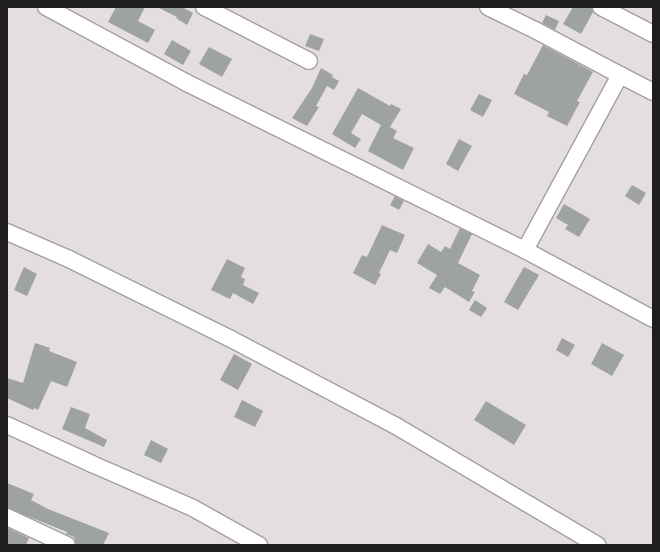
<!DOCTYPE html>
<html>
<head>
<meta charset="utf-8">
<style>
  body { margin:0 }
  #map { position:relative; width:660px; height:552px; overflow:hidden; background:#e4dedf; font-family:"Noto Serif",serif }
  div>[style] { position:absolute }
  .building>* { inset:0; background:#9fa39f }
  .roads { filter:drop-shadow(1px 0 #a49e9f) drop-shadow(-1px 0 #a49e9f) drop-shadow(0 1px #a49e9f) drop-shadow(0 -1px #a49e9f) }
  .minor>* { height:16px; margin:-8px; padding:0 8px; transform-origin:8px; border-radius:8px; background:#fff }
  span { translate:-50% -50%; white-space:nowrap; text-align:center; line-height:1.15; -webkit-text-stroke:3px #fff; paint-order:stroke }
  .frame { position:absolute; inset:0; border:8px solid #1f1d1d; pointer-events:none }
</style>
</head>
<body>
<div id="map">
  <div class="building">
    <div style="clip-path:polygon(116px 7px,145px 7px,138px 21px,155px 30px,148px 43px,108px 22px)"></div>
    <div style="clip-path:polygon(157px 7px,182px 7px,193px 13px,187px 25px,176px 18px,177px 17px)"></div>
    <div style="clip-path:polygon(573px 7px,592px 7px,593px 12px,581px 34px,563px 24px)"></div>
    <div style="clip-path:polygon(546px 15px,559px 21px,555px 30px,542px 23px)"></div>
    <div style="clip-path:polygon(310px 34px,324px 39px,319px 51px,305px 46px)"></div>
    <div style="clip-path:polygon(172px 40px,191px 51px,183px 65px,164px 54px)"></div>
    <div style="clip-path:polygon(543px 45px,593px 72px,577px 101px,580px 102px,567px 126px,547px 116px,549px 112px,514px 94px,524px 74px,527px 75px)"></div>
    <div style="clip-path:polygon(209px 47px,232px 59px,222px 77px,199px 64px)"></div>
    <div style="clip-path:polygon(321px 68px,333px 75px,332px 77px,339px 81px,334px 90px,327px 86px,316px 106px,319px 107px,307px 126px,292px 118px,312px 88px)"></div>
    <div style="clip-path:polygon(358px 88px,390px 106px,391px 104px,401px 109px,390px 127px,397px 131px,393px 138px,414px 148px,403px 170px,368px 151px,381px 125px,362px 114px,351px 133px,361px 139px,355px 148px,332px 134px)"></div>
    <div style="clip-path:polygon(479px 94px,492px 100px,483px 117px,470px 110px)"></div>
    <div style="clip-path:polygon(459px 139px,472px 146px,458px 171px,446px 164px)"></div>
    <div style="clip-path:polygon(632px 185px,646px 193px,639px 205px,625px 196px)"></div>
    <div style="clip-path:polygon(395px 196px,404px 201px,399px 210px,390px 205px)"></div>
    <div style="clip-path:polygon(564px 204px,590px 219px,579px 237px,565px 229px,568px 225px,556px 218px)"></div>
    <div style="clip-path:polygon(382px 225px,405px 235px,397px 253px,390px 250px,379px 273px,381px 274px,375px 285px,353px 273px,362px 255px,367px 257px)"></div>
    <div style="clip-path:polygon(460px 228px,472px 234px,458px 263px,480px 275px,472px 291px,475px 292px,469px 302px,445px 287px,440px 294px,429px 288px,437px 275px,417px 263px,428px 244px,441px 252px,445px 246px,450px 249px)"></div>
    <div style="clip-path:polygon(227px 259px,245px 268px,241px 277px,245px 279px,243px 285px,259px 293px,253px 304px,233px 293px,230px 299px,211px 290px)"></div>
    <div style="clip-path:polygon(24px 267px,37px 274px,27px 296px,14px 290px)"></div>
    <div style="clip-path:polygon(524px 267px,539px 275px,518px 310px,504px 302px)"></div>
    <div style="clip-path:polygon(475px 300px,487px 308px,481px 317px,469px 310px)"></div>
    <div style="clip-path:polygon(562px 338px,575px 345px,568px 357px,556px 350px)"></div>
    <div style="clip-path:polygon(35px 343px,50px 348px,49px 351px,77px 362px,67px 387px,51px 381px,38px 410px,35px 408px,33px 410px,7px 398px,7px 378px,23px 383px)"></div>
    <div style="clip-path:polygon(602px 343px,624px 355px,612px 376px,591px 364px)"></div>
    <div style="clip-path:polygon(234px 354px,252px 364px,238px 390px,220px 380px)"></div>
    <div style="clip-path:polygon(242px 400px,263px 411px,255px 427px,234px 417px)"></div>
    <div style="clip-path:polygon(486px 401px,526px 425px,514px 445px,474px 420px)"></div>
    <div style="clip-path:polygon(71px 407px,90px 414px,85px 428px,107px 440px,104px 447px,62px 429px)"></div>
    <div style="clip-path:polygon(151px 440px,168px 449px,161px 463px,144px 455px)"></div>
    <div style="clip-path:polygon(7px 483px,34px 494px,31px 500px,48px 509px,109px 533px,103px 545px,76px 545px,74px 537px,66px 534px,67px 532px,7px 508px)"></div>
    <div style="clip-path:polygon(8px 528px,29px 538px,26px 545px,7px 545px)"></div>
  </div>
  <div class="roads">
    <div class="minor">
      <div style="left:46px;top:7px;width:160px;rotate:28.3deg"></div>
      <div style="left:187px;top:83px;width:377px;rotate:26.3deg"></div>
      <div style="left:525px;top:250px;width:145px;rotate:28.3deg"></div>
      <div style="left:204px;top:7px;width:118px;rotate:27.2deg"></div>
      <div style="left:488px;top:7px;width:52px;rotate:26.1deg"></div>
      <div style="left:535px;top:30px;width:96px;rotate:27.9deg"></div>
      <div style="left:601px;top:7px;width:59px;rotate:27.4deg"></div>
      <div style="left:7px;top:232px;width:68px;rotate:23.5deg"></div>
      <div style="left:69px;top:259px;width:181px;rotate:26.3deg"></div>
      <div style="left:231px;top:339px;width:187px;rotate:27.8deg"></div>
      <div style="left:396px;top:426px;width:234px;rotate:30.6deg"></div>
      <div style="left:525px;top:250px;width:199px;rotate:-61.5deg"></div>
      <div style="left:620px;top:75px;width:37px;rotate:27deg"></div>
      <div style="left:7px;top:425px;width:94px;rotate:24.6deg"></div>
      <div style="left:92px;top:464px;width:110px;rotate:23.5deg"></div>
      <div style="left:193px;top:508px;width:76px;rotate:29.3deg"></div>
      <div style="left:7px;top:517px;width:66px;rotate:25deg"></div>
    </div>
  </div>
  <div class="frame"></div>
</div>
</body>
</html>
